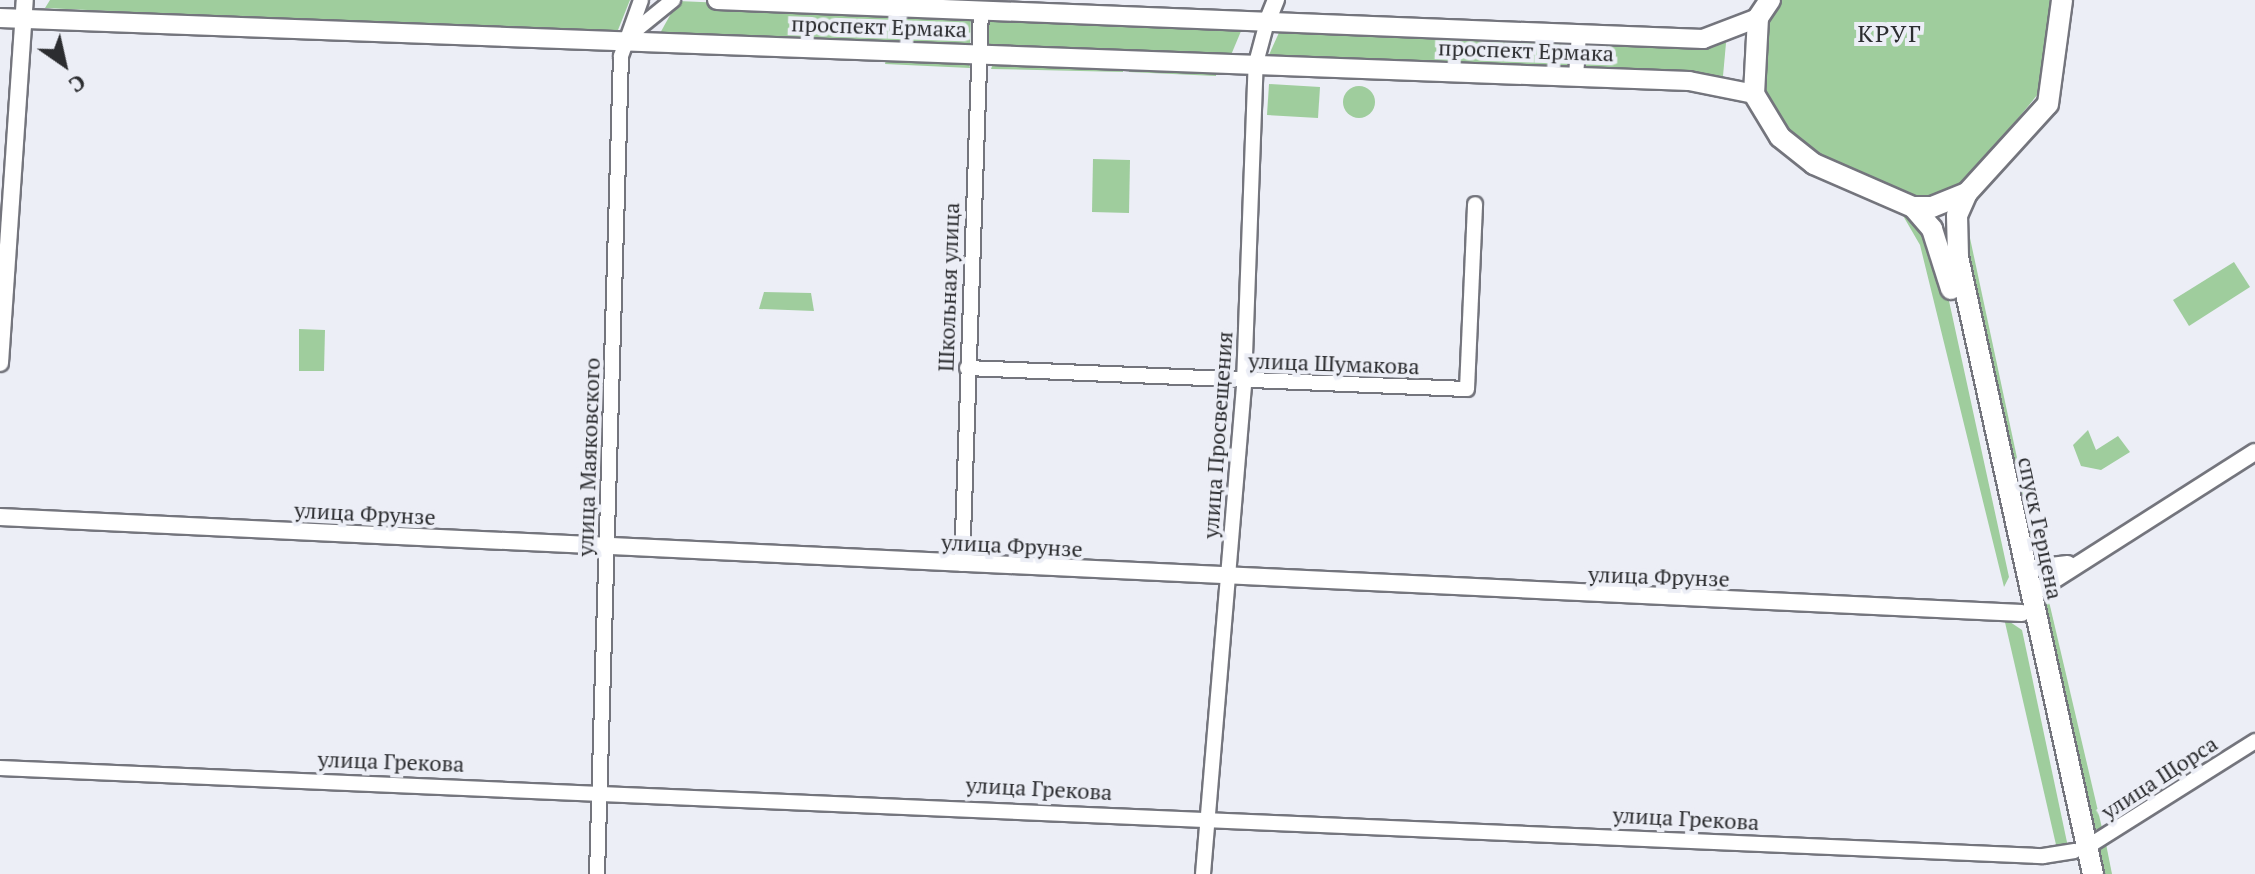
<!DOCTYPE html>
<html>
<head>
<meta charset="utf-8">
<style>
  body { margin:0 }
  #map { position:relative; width:2255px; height:874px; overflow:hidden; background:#eceef6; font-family:"PT Serif",serif }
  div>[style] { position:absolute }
  .green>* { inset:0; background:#9fcd9d }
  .round { border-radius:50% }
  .roads { filter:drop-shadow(2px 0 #74757d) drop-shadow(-2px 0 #74757d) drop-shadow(0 2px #74757d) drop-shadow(0 -2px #74757d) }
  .minor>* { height:14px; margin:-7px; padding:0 7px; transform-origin:7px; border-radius:7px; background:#fff }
  .tertiary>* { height:16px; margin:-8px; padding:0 8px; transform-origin:8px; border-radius:8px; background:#fff }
  .secondary>* { height:18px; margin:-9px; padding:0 9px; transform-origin:9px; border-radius:9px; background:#fff }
  .primary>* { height:20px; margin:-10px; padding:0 10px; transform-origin:10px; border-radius:10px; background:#fff }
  span { translate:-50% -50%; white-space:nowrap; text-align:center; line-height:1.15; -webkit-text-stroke:8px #eceef6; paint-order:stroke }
  .street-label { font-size:22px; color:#2c2d30 }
  .neighbourhood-label { font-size:24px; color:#2c2d30; letter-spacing:2px }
  .north { position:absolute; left:24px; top:24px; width:80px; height:80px; -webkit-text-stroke:6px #eceef6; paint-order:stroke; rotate:146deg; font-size:22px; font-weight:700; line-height:32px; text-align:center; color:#2c2d30 }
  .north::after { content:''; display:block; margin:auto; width:28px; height:36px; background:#2c2d30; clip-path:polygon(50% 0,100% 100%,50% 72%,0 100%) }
</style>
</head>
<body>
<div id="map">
  <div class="green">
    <div style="clip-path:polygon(50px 0,630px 0,616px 35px,45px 8px)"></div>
    <div style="clip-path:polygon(1779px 0,2050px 0,2043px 88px,1964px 184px,1946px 196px,1918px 198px,1818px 156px,1785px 129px,1764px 95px,1770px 16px)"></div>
    <div style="clip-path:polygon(678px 1px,971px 14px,970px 47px,659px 35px)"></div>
    <div style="clip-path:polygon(986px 14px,1244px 24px,1231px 55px,985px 47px)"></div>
    <div style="clip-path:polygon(1282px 26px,1726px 43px,1723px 76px,1268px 57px)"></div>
    <div style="clip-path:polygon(887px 55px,969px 63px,970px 68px,885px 64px)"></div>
    <div style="clip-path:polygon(994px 61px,1123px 65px,1123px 72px,991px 69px)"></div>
    <div style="clip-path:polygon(1129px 65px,1216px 70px,1216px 76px,1129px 72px)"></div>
    <div style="clip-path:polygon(1269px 84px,1320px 87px,1318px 118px,1267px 115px)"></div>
    <div class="round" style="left:1343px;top:86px;width:32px;height:32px"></div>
    <div style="clip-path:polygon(1093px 159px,1130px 160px,1129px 213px,1092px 212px)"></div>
    <div style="clip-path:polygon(1898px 207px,1915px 215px,1941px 264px,2009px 577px,2004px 587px,1920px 245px)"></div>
    <div style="clip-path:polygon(1967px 224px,2035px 542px,2026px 546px,1962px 256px)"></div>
    <div style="clip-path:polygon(2234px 262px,2250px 287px,2189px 326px,2173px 300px)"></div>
    <div style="clip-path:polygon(764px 292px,811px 293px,814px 311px,759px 309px)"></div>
    <div style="clip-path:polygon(299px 329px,325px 330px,324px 371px,299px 371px)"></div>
    <div style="clip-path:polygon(2088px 430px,2096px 450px,2118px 436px,2130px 452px,2101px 470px,2081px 466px,2073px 445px)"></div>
    <div style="clip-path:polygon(2047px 593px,2102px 828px,2091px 831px,2040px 609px)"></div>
    <div style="clip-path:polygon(2004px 618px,2022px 630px,2068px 847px,2057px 849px)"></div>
    <div style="clip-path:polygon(2106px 844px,2112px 874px,2102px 874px,2095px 851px)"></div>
  </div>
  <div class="roads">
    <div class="minor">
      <div style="left:625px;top:39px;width:62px;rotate:-39.1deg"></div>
      <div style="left:1576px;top:76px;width:42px;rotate:-85.9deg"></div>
      <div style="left:967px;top:368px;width:500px;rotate:2.41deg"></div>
      <div style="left:1467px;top:389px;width:185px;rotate:-87.5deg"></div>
      <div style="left:962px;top:564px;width:554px;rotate:-88.04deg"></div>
      <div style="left:0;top:768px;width:2045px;rotate:2.47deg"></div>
      <div style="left:2043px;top:856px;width:32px;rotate:-9deg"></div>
      <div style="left:2087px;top:847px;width:199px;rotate:-32.2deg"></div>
      <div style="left:597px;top:874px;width:818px;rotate:-88.32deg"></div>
      <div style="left:621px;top:56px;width:59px;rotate:-70.3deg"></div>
      <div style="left:1203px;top:874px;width:493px;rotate:-85.2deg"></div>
      <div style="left:1244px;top:383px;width:320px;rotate:-87.9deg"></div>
      <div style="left:1256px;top:63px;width:42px;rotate:-75deg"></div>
    </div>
    <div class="tertiary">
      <div style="left:1267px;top:22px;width:24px;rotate:-68deg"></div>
      <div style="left:0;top:363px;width:364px;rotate:-86.1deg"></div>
      <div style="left:0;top:517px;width:2024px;rotate:2.72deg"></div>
      <div style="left:2026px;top:569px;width:42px;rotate:-6.8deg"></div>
      <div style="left:2032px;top:594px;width:264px;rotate:-32.5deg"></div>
    </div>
    <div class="secondary">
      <div style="left:717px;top:0;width:987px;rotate:2.27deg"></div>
      <div style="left:1703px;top:39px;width:59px;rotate:-20.9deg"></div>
      <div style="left:0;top:18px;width:1690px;rotate:2.14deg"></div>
      <div style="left:1689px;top:81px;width:66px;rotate:11.3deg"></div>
    </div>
    <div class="primary">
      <div style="left:1770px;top:0;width:22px;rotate:124deg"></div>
      <div style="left:1758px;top:18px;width:76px;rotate:93deg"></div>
      <div style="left:1754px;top:94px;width:50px;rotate:58.8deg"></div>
      <div style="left:1780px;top:137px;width:43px;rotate:38.5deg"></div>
      <div style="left:1814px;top:164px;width:108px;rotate:23.5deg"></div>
      <div style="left:1913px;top:207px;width:19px"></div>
      <div style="left:1932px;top:207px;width:38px;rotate:-22deg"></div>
      <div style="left:1967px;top:193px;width:120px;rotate:-47.7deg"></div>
      <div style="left:2048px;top:104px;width:105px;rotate:-82.3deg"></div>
      <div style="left:1967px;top:193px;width:24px;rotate:114deg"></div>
      <div style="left:1957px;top:215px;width:42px;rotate:88.6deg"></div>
      <div style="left:1958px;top:257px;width:632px;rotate:77.66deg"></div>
      <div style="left:1913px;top:207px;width:29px;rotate:49deg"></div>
      <div style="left:1932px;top:229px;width:63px;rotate:72.4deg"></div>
    </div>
  </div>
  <div class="street-label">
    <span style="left:879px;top:26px;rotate:2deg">проспект Ермака</span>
    <span style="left:1526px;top:50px;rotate:2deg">проспект Ермака</span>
    <span style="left:948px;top:287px;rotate:-88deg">Школьная улица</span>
    <span style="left:1334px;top:363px;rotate:2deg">улица Шумакова</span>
    <span style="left:1217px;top:435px;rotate:-86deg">улица Просвещения</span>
    <span style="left:588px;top:457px;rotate:-88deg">улица Маяковского</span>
    <span style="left:365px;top:513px;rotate:3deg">улица Фрунзе</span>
    <span style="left:2041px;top:528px;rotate:78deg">спуск Герцена</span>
    <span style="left:1012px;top:545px;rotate:3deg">улица Фрунзе</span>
    <span style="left:1659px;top:576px;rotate:2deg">улица Фрунзе</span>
    <span style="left:391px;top:761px;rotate:2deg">улица Грекова</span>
    <span style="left:2159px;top:777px;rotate:-33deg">улица Щорса</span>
    <span style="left:1039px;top:788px;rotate:3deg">улица Грекова</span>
    <span style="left:1686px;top:818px;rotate:3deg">улица Грекова</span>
  </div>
  <div class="neighbourhood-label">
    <span style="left:1890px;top:34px">КРУГ</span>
  </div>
  <div class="north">С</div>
</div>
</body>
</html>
